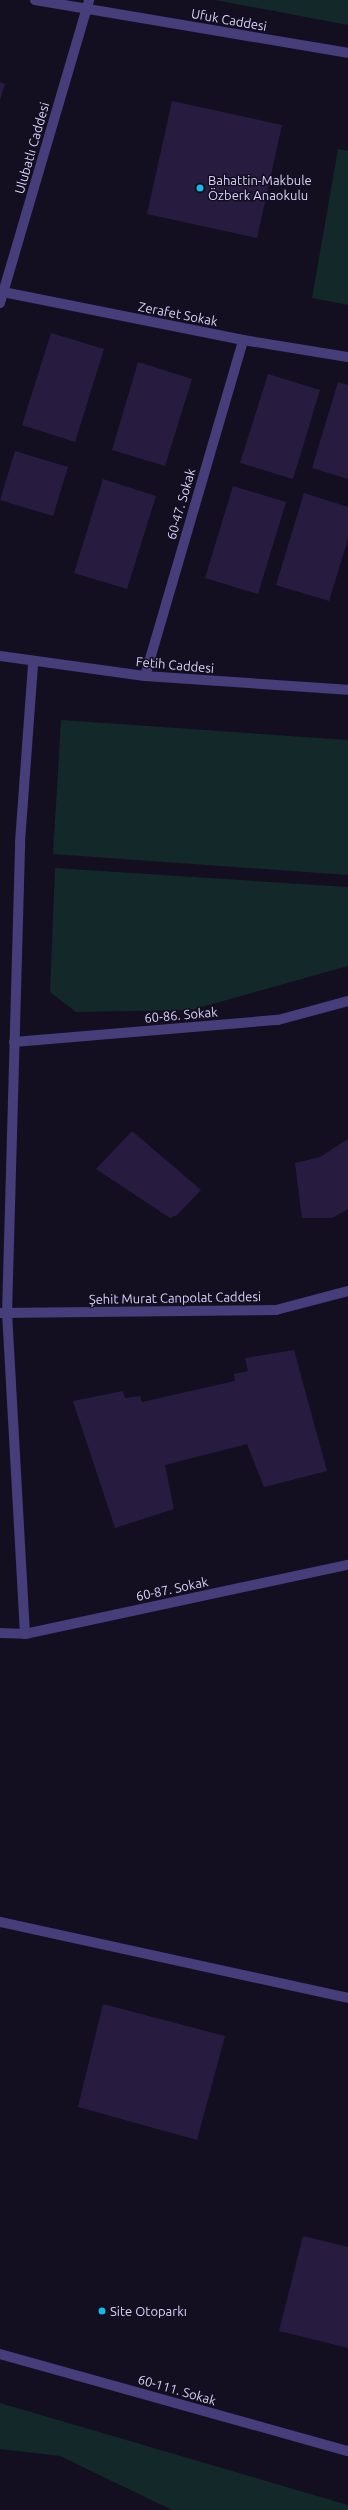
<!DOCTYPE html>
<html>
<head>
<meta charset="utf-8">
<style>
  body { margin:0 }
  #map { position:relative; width:348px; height:2510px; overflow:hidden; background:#130f20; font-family:Ubuntu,sans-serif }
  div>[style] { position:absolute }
  .green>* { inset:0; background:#122829 }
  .building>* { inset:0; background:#271c3f }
  .minor>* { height:10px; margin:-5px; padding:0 5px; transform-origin:5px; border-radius:5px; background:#463d7b }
  .dots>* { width:11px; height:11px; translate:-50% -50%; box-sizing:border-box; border:2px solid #130f20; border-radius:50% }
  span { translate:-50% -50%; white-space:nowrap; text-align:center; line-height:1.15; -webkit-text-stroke:3px #130f20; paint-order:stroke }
  .street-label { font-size:13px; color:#dad1fb }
  .poi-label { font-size:13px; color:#dad1fb }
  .left { translate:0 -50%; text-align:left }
</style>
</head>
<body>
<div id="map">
  <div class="green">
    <div style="clip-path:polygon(215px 0,348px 0,348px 25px)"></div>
    <div style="clip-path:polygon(338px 149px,348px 151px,348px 305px,312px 298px)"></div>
    <div style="clip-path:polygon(61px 720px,348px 740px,348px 875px,53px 854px)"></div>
    <div style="clip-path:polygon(55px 868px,348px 887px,348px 966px,191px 1010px,76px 1012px,50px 992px)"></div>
    <div style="clip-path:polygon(0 2403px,348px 2505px,348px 2510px,172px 2510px,60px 2456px,0 2449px)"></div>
  </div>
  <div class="building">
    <div style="clip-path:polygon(0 82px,5px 84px,0 100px)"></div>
    <div style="clip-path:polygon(172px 101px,282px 125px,257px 238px,147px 214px)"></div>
    <div style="clip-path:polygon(51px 333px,104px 349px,75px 442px,22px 425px)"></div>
    <div style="clip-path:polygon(138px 362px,192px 379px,165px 466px,112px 450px)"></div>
    <div style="clip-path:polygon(268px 374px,320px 390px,293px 479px,240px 463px)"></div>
    <div style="clip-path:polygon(338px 382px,348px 385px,348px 479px,312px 468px)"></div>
    <div style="clip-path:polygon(15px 451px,68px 467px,53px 516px,0 500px)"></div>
    <div style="clip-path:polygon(103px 479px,156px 496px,127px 589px,74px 573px)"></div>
    <div style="clip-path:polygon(233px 486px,286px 502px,258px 594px,205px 578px)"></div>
    <div style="clip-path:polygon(304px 493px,348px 507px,348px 539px,329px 601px,276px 585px)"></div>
    <div style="clip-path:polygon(132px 1131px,201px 1190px,177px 1215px,170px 1218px,96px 1169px)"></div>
    <div style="clip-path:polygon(348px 1139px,348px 1209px,332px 1218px,302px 1218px,295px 1163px,320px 1157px)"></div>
    <div style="clip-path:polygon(294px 1350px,327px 1471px,264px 1487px,247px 1444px,165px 1465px,174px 1509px,115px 1528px,73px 1401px,123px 1391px,125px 1398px,140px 1396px,142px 1402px,235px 1381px,234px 1374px,248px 1371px,245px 1358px)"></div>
    <div style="clip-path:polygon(103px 2004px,225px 2036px,197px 2140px,78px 2107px)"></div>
    <div style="clip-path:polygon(303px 2236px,348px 2247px,348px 2348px,279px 2331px)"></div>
  </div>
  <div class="minor">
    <div style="left:35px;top:0;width:317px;rotate:9.6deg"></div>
    <div style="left:3px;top:292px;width:245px;rotate:11.3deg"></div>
    <div style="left:243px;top:340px;width:106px;rotate:9.2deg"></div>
    <div style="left:0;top:303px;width:316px;rotate:-73.6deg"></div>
    <div style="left:0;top:656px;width:146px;rotate:7.9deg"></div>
    <div style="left:145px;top:676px;width:203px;rotate:3.9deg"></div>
    <div style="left:145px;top:676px;width:350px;rotate:-73.7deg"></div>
    <div style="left:14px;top:1042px;width:265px;rotate:-4.8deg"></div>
    <div style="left:278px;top:1020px;width:73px;rotate:-15.2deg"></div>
    <div style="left:0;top:1313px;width:276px;rotate:-0.6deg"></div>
    <div style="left:276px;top:1310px;width:74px;rotate:-14.8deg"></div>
    <div style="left:0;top:1633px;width:25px;rotate:2deg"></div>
    <div style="left:25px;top:1634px;width:330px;rotate:-12.1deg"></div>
    <div style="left:25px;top:1634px;width:321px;rotate:-93.2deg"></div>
    <div style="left:7px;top:1314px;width:472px;rotate:-88.4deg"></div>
    <div style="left:20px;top:842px;width:179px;rotate:-85.8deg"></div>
    <div style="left:0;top:1922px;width:356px;rotate:12.3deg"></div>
    <div style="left:0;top:2354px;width:361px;rotate:15.6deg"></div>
  </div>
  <div class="dots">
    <div style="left:200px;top:188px;background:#12bce7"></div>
    <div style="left:102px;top:2311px;background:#12bce7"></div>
  </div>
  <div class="street-label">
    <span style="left:229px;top:20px;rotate:10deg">Ufuk Caddesi</span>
    <span style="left:32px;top:148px;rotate:-74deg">Ulubatlı Caddesi</span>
    <span style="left:178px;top:314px;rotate:11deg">Zerafet Sokak</span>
    <span style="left:181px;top:504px;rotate:-74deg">60-47. Sokak</span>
    <span style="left:175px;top:665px;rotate:5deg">Fetih Caddesi</span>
    <span style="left:181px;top:1015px;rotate:-5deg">60-86. Sokak</span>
    <span style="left:175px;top:1298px;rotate:-1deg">Şehit Murat Canpolat Caddesi</span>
    <span style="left:172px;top:1589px;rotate:-12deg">60-87. Sokak</span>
    <span style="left:177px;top:2390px;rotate:16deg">60-111. Sokak</span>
  </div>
  <div class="poi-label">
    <span class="left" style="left:208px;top:188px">Bahattin-Makbule<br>Özberk Anaokulu</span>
    <span class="left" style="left:110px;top:2311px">Site Otoparkı</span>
  </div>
</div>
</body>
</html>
